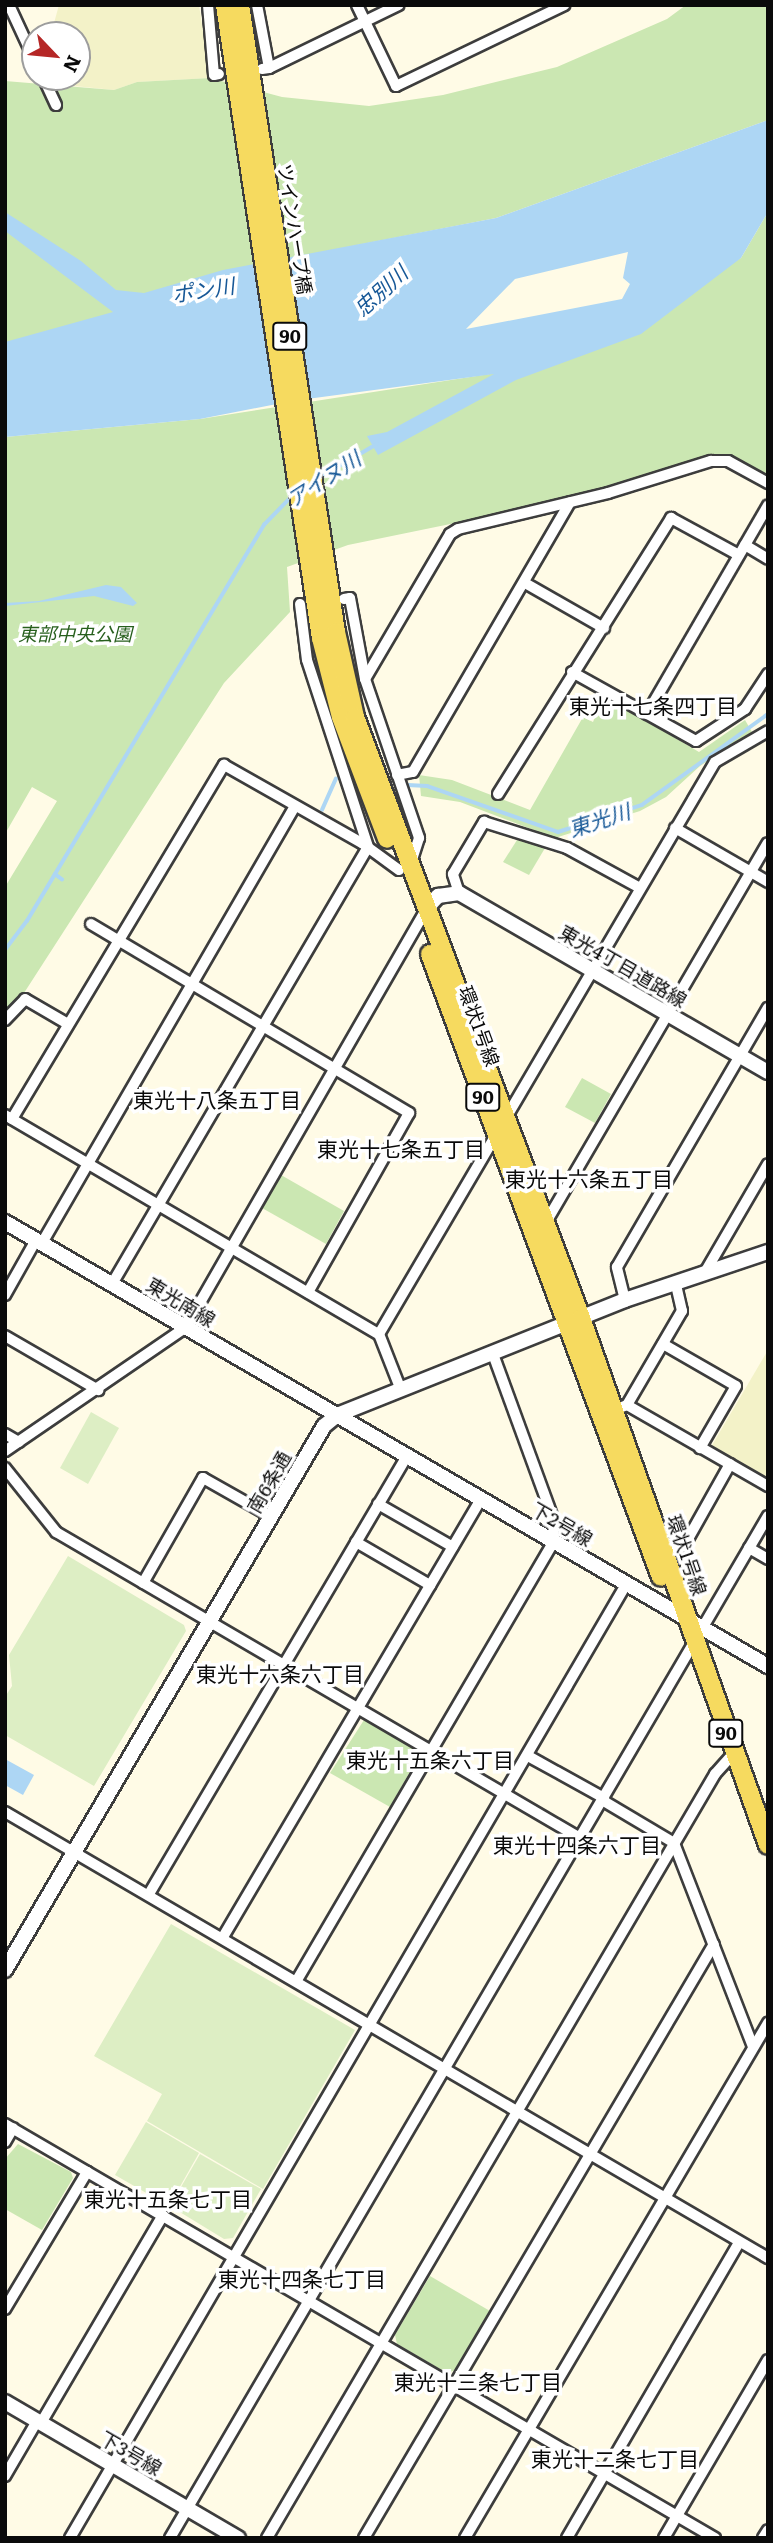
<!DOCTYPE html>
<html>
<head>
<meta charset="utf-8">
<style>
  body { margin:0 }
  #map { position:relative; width:773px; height:2543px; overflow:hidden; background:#fffbe6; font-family:Literata,"Noto Sans JP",serif }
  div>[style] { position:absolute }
  .farmland>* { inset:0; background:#f3f2c8 }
  .green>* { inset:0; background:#cbe7b2 }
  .pitch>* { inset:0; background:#ddeec4 }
  .water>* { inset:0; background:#add6f4 }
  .stream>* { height:3.5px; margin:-1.75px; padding:0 1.75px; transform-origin:1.75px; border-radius:1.75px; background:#add6f4 }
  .roads { filter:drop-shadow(2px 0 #3d3d3d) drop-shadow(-2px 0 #3d3d3d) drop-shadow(0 2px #3d3d3d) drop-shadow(0 -2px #3d3d3d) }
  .minor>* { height:10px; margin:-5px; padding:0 5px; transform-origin:5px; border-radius:5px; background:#fff }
  .tertiary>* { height:14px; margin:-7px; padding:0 7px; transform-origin:7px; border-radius:7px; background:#fff }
  .primary>* { height:18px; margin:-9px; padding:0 9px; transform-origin:9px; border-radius:9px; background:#f6da5f }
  span { translate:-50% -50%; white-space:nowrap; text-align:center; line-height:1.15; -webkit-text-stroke:7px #fff; paint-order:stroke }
  .shield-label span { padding:2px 5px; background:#fff; border:2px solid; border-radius:5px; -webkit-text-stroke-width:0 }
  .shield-label { font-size:18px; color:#0a0a0a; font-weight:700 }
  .street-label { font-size:19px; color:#0a0a0a }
  .park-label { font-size:19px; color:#275f1d; font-style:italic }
  .water-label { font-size:21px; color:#175897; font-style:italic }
  .neighbourhood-label { font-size:21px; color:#0a0a0a }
  .frame { position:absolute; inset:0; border:7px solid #0a0a0a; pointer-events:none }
  .north { position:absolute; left:21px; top:21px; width:70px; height:70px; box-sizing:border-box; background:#fff; border:2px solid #9d9d9d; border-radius:50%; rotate:116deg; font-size:19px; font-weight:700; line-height:28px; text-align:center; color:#0a0a0a }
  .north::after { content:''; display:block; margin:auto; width:24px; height:32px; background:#b52726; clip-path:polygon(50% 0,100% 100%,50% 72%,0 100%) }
</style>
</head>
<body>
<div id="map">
  <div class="farmland">
    <div style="clip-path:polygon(59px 5px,199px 5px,210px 78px,137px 82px,114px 90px,54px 84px,51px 77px,77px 77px,77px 35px,35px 35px,35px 44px,31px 34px,54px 23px)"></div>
    <div style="clip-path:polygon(768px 1350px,768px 1480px,711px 1447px)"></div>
  </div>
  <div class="green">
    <div style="clip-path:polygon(686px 5px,768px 5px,768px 120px,496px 218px,270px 262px,5px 354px,5px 81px,114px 90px,137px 82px,210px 78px,282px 97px,369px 106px,443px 95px,557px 67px,667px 19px)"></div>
    <div style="clip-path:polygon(768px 212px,768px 474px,726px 455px,568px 500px,348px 545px,287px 567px,290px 612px,224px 683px,24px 993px,5px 1009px,5px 887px,57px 801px,32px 787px,5px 834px,5px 437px,200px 419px,496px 373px,741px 258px)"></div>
    <div style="clip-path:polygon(604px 696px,699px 752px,745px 720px,752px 732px,700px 766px,666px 797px,640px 811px,555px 838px,460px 802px,421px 796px,419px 775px,452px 780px,530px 810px,583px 717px,593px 722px)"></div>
    <div style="clip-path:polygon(517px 840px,545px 848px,529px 875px,503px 862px)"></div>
    <div style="clip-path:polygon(582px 1078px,611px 1094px,595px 1123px,565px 1107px)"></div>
    <div style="clip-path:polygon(281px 1175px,344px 1211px,326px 1244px,262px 1208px)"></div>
    <div style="clip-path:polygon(364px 1720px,421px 1752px,390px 1807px,330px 1773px)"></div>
    <div style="clip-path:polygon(18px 2144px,71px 2172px,73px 2178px,42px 2230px,5px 2209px,5px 2159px)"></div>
    <div style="clip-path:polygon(430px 2276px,490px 2311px,456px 2370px,447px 2373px,397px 2344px,395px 2335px)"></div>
  </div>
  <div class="pitch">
    <div style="clip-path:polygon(91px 1412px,119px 1428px,88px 1484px,60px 1468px)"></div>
    <div style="clip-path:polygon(68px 1556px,184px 1625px,186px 1631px,94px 1786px,5px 1735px,5px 1697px,12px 1686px,9px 1655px)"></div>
    <div style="clip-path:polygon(171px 1924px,355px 2030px,263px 2189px,147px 2121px,162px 2094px,94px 2056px)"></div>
    <div style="clip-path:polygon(146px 2122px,199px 2153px,169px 2206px,115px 2175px)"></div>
    <div style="clip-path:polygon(200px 2154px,261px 2189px,233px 2238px,224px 2239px,170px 2206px)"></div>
  </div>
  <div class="water">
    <div style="clip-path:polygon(evenodd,768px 120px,768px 212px,741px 258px,641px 334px,516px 380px,378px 455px,367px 436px,387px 432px,494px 374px,292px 401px,200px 419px,5px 437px,5px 342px,113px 312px,5px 231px,5px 212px,81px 261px,116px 290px,144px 293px,223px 270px,496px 218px,768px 120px,628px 252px,623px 278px,630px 284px,622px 299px,466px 329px,515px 279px,628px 252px)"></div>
    <div style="clip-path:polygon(106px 585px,121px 587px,137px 603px,133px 606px,94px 596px,5px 606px,5px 603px,39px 601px)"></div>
    <div style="clip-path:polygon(5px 1759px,34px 1775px,23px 1795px,5px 1785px)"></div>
  </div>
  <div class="stream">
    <div style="left:317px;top:479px;width:69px;rotate:-30.3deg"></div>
    <div style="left:408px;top:785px;width:19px;rotate:3deg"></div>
    <div style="left:427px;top:786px;width:139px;rotate:19.3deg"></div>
    <div style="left:558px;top:832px;width:88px;rotate:-17.8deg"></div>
    <div style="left:642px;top:805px;width:155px;rotate:-35.8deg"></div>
    <div style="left:322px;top:810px;width:34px;rotate:-66deg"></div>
    <div style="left:55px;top:874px;width:9px;rotate:36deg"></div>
    <div style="left:5px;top:950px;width:36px;rotate:-53deg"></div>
    <div style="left:27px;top:921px;width:462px;rotate:-59.1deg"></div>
    <div style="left:264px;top:525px;width:42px;rotate:-46deg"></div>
  </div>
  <div class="roads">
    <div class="minor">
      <div style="left:9px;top:5px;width:62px;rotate:65.1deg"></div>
      <div style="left:208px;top:5px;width:70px;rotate:85.1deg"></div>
      <div style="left:214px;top:75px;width:5px;rotate:-11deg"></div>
      <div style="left:257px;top:5px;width:64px;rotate:79.2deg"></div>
      <div style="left:269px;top:68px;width:7px;rotate:172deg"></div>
      <div style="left:357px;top:5px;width:90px;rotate:64.3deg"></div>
      <div style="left:396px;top:86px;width:187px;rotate:-25.7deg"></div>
      <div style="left:269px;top:68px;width:144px;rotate:-25.9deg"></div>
      <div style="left:43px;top:77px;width:31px;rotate:65deg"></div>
      <div style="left:745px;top:545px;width:27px;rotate:31deg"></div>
      <div style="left:525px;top:583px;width:91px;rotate:29.7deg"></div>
      <div style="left:344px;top:599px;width:6px;rotate:-9deg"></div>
      <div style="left:350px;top:598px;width:82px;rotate:79.5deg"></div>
      <div style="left:365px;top:679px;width:168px;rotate:71.2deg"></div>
      <div style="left:419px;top:838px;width:28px;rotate:108deg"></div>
      <div style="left:300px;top:604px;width:56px;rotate:82.9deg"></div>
      <div style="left:307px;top:660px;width:197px;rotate:71.9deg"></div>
      <div style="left:572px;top:672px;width:142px;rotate:29.1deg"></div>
      <div style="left:696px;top:741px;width:59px;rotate:-33.1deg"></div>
      <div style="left:745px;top:709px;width:42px;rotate:-56.7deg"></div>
      <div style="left:365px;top:679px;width:168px;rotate:-59.6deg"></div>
      <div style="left:450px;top:534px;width:9px;rotate:-32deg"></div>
      <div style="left:458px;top:529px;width:154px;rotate:-13.5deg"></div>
      <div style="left:608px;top:493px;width:108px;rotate:-17.3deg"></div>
      <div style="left:711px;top:461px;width:17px"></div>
      <div style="left:728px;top:461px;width:46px;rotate:28.8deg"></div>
      <div style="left:647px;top:714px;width:241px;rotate:-59.9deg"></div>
      <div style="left:397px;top:775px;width:16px;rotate:-11deg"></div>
      <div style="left:413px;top:772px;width:312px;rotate:-59.8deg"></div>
      <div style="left:498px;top:794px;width:326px;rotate:-57.9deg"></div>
      <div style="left:671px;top:518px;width:77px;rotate:28.6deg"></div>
      <div style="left:675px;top:828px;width:108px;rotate:30.1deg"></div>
      <div style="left:459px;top:893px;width:20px;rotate:-108deg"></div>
      <div style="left:453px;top:874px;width:61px;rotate:-59.2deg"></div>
      <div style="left:484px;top:822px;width:87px;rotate:17.4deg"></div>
      <div style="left:567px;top:848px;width:83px;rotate:28.7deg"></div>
      <div style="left:91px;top:924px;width:370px;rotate:30.7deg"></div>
      <div style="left:409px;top:1113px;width:206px;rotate:119.4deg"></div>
      <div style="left:5px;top:1020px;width:29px;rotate:-46deg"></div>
      <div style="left:25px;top:999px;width:50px;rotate:30.2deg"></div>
      <div style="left:5px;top:1115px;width:433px;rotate:30.4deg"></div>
      <div style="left:379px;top:1334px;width:60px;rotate:68.6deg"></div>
      <div style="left:12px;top:1119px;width:413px;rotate:-59.1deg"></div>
      <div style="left:224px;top:765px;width:159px;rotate:29.5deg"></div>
      <div style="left:362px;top:843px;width:46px;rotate:36.1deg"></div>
      <div style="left:545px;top:1224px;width:441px;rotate:-59.7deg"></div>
      <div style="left:42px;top:1243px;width:505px;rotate:-59.93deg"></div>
      <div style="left:704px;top:1274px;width:127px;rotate:-59.8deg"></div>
      <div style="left:112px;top:1284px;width:506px;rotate:-59.64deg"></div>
      <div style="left:5px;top:1295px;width:63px;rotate:-60.6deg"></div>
      <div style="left:625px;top:1300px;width:34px;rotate:-104deg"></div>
      <div style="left:617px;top:1267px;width:300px;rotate:-59.8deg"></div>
      <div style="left:379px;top:1334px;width:663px;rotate:-59.57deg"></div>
      <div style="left:715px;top:762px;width:61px;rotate:-30.3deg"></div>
      <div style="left:5px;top:1336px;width:108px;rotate:30.1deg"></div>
      <div style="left:663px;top:1344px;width:84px;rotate:29.9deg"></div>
      <div style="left:736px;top:1386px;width:72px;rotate:120.1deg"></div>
      <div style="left:627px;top:1405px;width:163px;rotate:29.9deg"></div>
      <div style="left:609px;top:1412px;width:19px;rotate:-21deg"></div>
      <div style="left:627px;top:1405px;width:109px;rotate:-59.7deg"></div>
      <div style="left:682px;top:1311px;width:28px;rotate:-103deg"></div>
      <div style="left:5px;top:1434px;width:16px;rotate:30deg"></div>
      <div style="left:5px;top:1451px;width:219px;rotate:-34.4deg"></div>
      <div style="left:186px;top:1327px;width:482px;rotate:-60.1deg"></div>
      <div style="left:5px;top:1468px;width:82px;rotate:51.4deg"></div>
      <div style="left:56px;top:1532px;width:607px;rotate:30.28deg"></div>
      <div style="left:378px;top:1504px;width:86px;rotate:29.8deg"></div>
      <div style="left:356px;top:1542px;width:86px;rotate:30.2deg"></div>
      <div style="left:749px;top:1548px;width:22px;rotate:30deg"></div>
      <div style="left:665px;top:1553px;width:20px;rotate:-20deg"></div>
      <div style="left:684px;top:1546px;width:94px;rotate:-60.7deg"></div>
      <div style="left:143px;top:1583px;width:121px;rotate:-60.3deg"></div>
      <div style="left:203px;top:1478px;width:79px;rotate:29.5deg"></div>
      <div style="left:528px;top:1756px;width:87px;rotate:28.9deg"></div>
      <div style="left:602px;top:1800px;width:84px;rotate:30.8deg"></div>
      <div style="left:674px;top:1843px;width:219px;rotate:68.8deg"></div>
      <div style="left:5px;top:1812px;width:884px;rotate:30.31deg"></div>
      <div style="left:149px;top:1894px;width:508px;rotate:-59.5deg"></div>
      <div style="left:223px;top:1937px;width:508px;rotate:-59.5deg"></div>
      <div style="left:297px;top:1980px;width:509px;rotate:-59.65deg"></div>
      <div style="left:554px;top:1541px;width:23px;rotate:-92deg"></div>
      <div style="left:553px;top:1518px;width:175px;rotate:-110.1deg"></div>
      <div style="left:5px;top:2124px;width:822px;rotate:30.25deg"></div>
      <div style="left:5px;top:2142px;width:16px;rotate:-60deg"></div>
      <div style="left:5px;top:2309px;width:160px;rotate:-59.1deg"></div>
      <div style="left:41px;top:2423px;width:241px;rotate:-59.6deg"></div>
      <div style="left:5px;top:2476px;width:64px;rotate:-59.8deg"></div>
      <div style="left:70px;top:2538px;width:1106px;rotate:-59.75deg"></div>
      <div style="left:170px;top:2538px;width:1184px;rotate:-59.67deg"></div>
      <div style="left:267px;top:2538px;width:886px;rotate:-59.61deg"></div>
      <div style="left:715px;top:1774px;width:27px;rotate:-48deg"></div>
      <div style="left:364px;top:2538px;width:689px;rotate:-59.49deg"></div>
      <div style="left:465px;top:2538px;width:598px;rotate:-59.53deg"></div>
      <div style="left:567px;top:2538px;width:342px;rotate:-59.8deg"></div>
      <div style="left:664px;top:2538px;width:206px;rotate:-59.7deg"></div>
      <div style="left:763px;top:2538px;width:9px;rotate:-58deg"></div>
    </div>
    <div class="tertiary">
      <div style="left:426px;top:909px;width:18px;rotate:-47deg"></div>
      <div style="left:438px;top:896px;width:21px;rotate:-8deg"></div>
      <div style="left:459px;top:893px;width:357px;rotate:30.1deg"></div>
      <div style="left:5px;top:1222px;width:883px;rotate:30.2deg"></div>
      <div style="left:5px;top:1970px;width:631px;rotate:-59.61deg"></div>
      <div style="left:324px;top:1426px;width:17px;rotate:-40deg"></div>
      <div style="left:337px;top:1415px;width:310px;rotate:-21.8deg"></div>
      <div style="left:625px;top:1300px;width:151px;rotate:-18.6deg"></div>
      <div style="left:5px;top:2402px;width:270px;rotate:30.3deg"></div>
    </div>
    <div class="primary">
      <div style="left:225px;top:5px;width:640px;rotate:81.38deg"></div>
      <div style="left:321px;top:638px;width:81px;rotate:75.8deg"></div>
      <div style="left:341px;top:717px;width:130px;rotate:69.3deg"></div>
      <div style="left:240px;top:5px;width:634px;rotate:81.3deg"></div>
      <div style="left:336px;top:632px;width:87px;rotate:77.4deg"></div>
      <div style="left:355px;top:717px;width:642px;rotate:69.39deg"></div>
      <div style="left:581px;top:1318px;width:559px;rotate:70.46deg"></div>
      <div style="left:430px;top:954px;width:664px;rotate:69.66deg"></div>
    </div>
  </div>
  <div class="shield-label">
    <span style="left:290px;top:336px">90</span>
    <span style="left:483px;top:1097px">90</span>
    <span style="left:726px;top:1733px">90</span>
  </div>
  <div class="street-label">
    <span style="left:295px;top:229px;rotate:81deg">ツインハープ橋</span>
    <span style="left:623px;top:966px;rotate:30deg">東光4丁目道路線</span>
    <span style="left:479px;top:1026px;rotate:70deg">環状1号線</span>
    <span style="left:181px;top:1302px;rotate:31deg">東光南線</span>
    <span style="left:269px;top:1482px;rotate:-60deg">南6条通</span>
    <span style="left:562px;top:1524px;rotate:30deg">下2号線</span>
    <span style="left:687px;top:1555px;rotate:71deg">環状1号線</span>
    <span style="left:131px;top:2453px;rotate:30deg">下3号線</span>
  </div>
  <div class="park-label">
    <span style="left:75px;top:634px">東部中央公園</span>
  </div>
  <div class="water-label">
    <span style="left:203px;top:289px;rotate:-9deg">ポン川</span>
    <span style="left:380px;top:290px;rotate:-42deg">忠別川</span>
    <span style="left:323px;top:478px;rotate:-33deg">アイヌ川</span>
    <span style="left:599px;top:819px;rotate:-18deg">東光川</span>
  </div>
  <div class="neighbourhood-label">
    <span style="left:653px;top:705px">東光十七条四丁目</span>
    <span style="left:217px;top:1099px">東光十八条五丁目</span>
    <span style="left:401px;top:1148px">東光十七条五丁目</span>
    <span style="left:589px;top:1178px">東光十六条五丁目</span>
    <span style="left:280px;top:1673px">東光十六条六丁目</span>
    <span style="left:430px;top:1759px">東光十五条六丁目</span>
    <span style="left:577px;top:1844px">東光十四条六丁目</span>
    <span style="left:168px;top:2198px">東光十五条七丁目</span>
    <span style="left:302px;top:2278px">東光十四条七丁目</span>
    <span style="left:478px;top:2381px">東光十三条七丁目</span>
    <span style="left:615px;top:2458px">東光十二条七丁目</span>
  </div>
  <div class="frame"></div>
  <div class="north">N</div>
</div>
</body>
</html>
